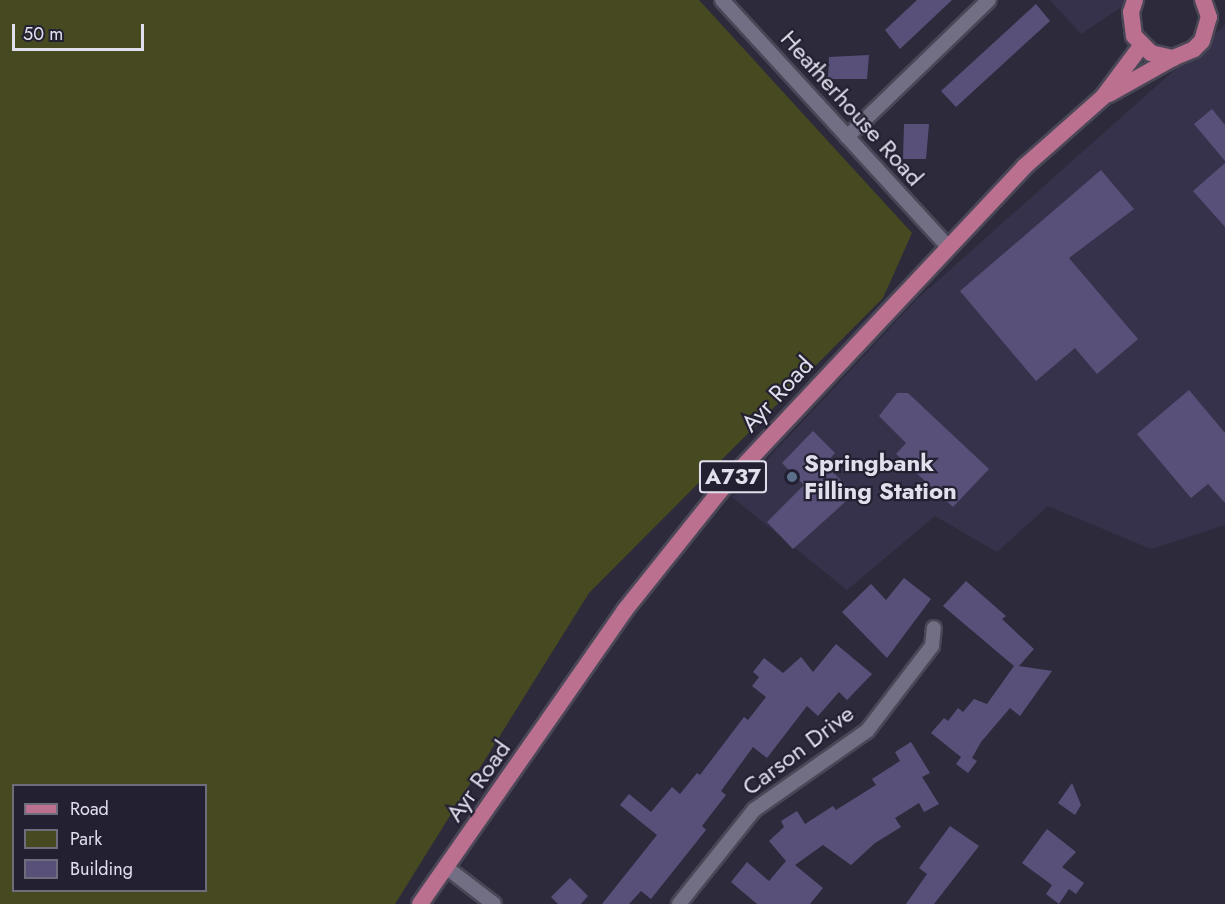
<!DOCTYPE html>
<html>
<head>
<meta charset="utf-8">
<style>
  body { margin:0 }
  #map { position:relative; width:1225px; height:904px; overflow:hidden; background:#2d2a3c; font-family:Jost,sans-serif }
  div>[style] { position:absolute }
  .built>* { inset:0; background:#37324b }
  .green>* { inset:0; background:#474921 }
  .building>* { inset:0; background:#59507a }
  .roads { filter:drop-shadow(2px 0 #4a4757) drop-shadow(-2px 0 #4a4757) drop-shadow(0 2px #4a4757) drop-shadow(0 -2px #4a4757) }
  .minor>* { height:14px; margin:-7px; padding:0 7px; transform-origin:7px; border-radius:7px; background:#726e84 }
  .primary>* { height:16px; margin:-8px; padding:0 8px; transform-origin:8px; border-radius:8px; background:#bb7090 }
  .dots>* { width:16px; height:16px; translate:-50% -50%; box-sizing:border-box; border:3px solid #232032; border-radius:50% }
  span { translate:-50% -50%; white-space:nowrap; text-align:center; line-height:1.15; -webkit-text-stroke:4.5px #232032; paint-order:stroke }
  .shield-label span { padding:2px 4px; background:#232032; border:2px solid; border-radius:4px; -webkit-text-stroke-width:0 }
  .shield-label { font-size:22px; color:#e1dfec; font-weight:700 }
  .street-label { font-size:24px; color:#e1dfec }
  .poi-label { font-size:24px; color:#e1dfec; font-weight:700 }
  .left { translate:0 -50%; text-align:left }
  .legend { position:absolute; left:12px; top:784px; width:195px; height:108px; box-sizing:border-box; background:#232032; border:2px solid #6f6c7c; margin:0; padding:8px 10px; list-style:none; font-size:18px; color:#e1dfec }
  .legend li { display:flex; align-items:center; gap:12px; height:30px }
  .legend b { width:30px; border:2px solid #6f6c7c }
  .scale { position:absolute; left:12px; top:24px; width:132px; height:27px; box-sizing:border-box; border:3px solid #e1dfec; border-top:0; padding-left:8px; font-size:18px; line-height:21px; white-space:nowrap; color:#e1dfec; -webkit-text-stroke:4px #232032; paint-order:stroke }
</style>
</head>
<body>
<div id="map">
  <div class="built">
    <div style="clip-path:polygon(1050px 0,1132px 0,1081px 34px)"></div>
    <div style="clip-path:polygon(1225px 25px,1225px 525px,1151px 549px,1048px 506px,997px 552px,935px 516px,847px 590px,732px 497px,916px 300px)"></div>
  </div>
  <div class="green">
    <div style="clip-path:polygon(evenodd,0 0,699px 0,912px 233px,883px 298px,589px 593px,395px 904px,0 904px,0 0,14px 786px,206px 786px,206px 890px,14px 890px,14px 786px)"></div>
  </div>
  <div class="building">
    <div style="clip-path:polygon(917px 0,952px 0,900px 49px,885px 30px)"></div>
    <div style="clip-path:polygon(1036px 4px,1050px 21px,956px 107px,941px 91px)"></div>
    <div style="clip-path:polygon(869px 55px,867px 79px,828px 79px,829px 57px)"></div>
    <div style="clip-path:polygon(1212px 109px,1225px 125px,1225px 161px,1194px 124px)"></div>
    <div style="clip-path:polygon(904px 124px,929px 124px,926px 159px,903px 159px)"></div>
    <div style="clip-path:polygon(1225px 163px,1225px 227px,1193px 191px)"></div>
    <div style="clip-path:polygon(1101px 170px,1134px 209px,1069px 258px,1138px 339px,1097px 374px,1075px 348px,1036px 381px,960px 291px)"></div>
    <div style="clip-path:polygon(1189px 390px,1225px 433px,1225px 503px,1208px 484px,1191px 498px,1137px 434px)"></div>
    <div style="clip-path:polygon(897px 393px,908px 393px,989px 469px,953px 507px,896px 454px,906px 443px,879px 416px)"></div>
    <div style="clip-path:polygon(813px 431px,835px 453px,825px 464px,854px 494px,793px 549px,767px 522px,804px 485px,782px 463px)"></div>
    <div style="clip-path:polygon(904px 578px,931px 599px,887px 658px,842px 612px,871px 584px,886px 600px)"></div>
    <div style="clip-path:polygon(966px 581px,1006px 616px,1002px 619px,1034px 649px,1019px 666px,1052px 671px,1020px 716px,1010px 708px,981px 742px,972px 758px,977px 761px,968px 773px,956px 764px,961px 757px,931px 733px,944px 718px,948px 721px,958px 708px,963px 712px,974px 699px,987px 704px,1014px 666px,943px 606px)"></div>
    <div style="clip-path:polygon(836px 644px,872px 674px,847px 700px,839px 692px,818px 716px,807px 706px,767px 758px,753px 747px,721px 791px,726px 795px,702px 826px,706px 830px,651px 899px,641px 891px,629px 904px,602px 904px,657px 835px,620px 805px,629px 794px,651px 812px,672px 787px,680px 794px,697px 773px,700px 775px,744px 717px,748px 720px,766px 697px,752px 686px,759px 677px,753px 672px,764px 658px,783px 673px,801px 657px,813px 672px)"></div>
    <div style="clip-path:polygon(911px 742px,930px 773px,922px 777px,939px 804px,924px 812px,919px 803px,895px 818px,901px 827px,875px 843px,851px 865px,823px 845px,795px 865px,823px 888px,810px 904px,757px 904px,731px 882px,747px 862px,769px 881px,786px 861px,769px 841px,784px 827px,781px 821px,797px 811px,805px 824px,833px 806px,836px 810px,876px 785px,872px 779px,900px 761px,895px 752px)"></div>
    <div style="clip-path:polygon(1072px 783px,1081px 805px,1075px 815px,1058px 803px)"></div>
    <div style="clip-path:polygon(950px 826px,979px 846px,934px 904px,906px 904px,927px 874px,919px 868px)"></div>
    <div style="clip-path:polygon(1047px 829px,1076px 852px,1062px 867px,1084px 883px,1076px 894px,1069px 889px,1059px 904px,1046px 894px,1052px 885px,1022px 863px)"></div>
    <div style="clip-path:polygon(570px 878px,588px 896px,581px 904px,558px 904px,551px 897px)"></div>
  </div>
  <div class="roads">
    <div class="minor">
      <div style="left:722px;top:0;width:335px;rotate:47.5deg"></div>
      <div style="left:847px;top:137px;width:197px;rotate:-44deg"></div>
      <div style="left:447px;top:868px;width:59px;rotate:37.5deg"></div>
      <div style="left:679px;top:904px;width:120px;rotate:-51.4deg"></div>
      <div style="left:754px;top:810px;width:138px;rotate:-35deg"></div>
      <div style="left:867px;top:731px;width:107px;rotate:-52.6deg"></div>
      <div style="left:932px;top:646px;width:18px;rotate:-84deg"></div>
    </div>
    <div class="primary">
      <div style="left:1135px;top:0;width:13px;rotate:108deg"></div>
      <div style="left:1131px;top:12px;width:24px;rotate:83deg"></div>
      <div style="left:1134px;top:36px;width:24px;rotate:45deg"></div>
      <div style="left:1151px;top:53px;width:23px;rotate:13deg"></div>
      <div style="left:1173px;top:58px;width:23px;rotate:-23deg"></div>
      <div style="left:1194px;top:49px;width:11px;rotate:-45deg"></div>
      <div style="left:1202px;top:41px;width:25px;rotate:-74deg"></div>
      <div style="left:1209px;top:17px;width:18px;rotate:-109deg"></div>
      <div style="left:1109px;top:94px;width:73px;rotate:-29.4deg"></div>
      <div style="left:420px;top:904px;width:358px;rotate:-55.1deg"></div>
      <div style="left:625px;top:610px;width:152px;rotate:-51.4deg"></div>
      <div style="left:720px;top:491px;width:444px;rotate:-46.8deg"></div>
      <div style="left:1024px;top:167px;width:106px;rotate:-41.5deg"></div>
      <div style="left:1103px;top:97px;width:64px;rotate:-53.3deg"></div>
    </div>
  </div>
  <div class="dots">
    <div style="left:792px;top:477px;background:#5c6f8a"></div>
  </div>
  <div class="shield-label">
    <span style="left:733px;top:477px">A737</span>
  </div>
  <div class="street-label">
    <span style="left:852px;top:108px;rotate:48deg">Heatherhouse Road</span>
    <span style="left:777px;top:394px;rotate:-47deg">Ayr Road</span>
    <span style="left:798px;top:750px;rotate:-37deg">Carson Drive</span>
    <span style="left:478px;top:781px;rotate:-55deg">Ayr Road</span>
  </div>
  <div class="poi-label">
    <span class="left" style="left:804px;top:477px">Springbank<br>Filling Station</span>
  </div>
  <ul class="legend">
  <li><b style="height:8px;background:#bb7090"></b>Road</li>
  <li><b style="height:16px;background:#474921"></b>Park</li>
  <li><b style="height:16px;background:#59507a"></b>Building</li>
  </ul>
  <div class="scale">50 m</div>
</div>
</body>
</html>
